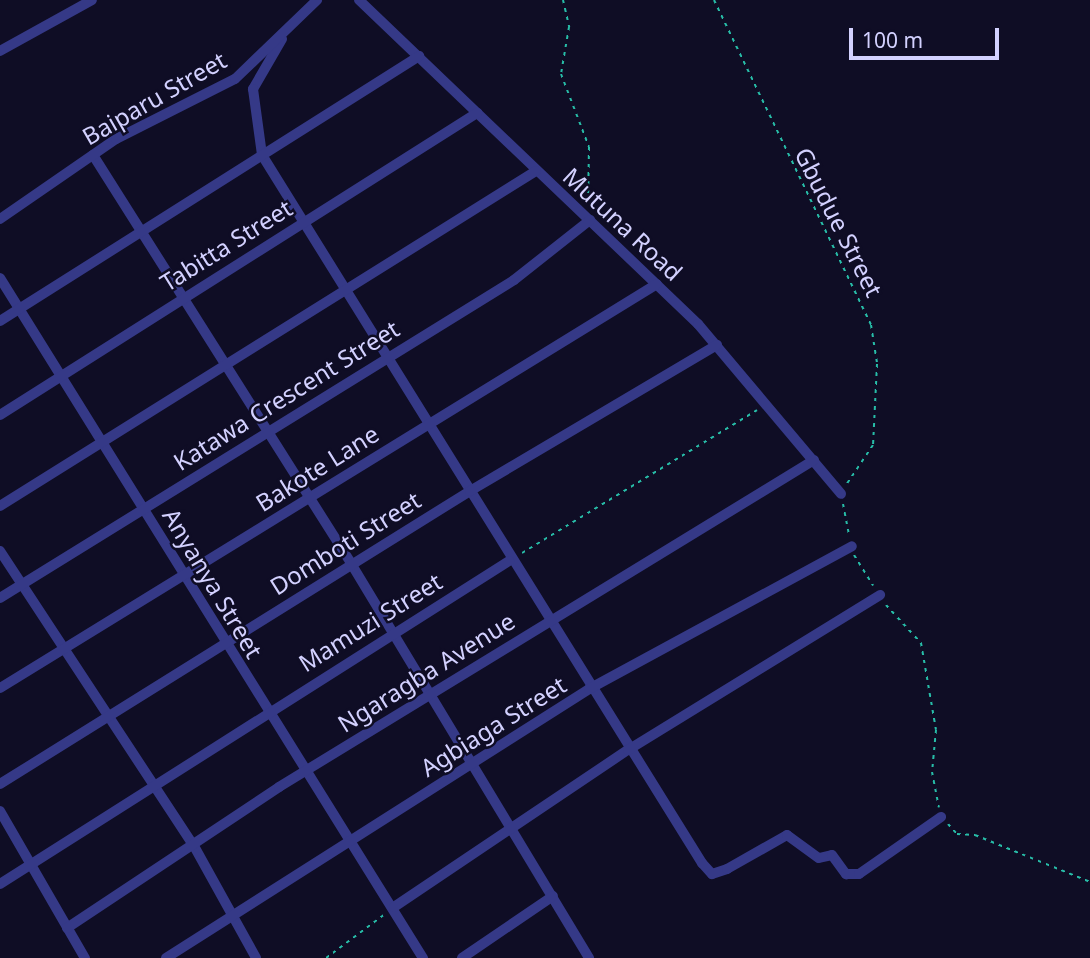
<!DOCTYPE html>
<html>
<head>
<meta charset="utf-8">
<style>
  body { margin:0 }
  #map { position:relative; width:1090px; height:958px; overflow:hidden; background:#0f0d25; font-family:"Noto Sans",sans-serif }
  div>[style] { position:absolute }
  .path>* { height:2px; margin-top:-1px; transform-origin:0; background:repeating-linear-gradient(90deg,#27bda8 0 3.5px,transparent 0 8.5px) }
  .minor>* { height:10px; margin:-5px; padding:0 5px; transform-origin:5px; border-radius:5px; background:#353987 }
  span { translate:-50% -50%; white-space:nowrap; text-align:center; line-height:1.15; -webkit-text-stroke:5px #0f0d25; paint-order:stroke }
  .street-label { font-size:24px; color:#d3d1ff }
  .scale { position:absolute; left:849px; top:28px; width:150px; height:32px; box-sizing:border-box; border:4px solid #d3d1ff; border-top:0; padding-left:9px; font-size:21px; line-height:24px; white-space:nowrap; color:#d3d1ff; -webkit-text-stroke:5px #0f0d25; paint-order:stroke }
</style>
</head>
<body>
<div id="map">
  <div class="path">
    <div style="left:563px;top:0;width:28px;rotate:77deg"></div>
    <div style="left:569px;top:27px;width:48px;rotate:99.7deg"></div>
    <div style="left:561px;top:74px;width:78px;rotate:69deg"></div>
    <div style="left:589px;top:147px;width:57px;rotate:91deg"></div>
    <div style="left:714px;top:0;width:361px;rotate:64.2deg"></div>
    <div style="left:871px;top:325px;width:39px;rotate:81deg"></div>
    <div style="left:877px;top:364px;width:81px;rotate:92.8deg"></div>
    <div style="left:873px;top:445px;width:48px;rotate:124deg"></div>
    <div style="left:843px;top:504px;width:33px;rotate:79deg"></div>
    <div style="left:522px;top:553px;width:275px;rotate:-31.3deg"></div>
    <div style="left:854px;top:555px;width:36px;rotate:58deg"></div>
    <div style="left:886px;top:605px;width:52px;rotate:47.4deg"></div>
    <div style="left:921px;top:643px;width:88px;rotate:80.2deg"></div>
    <div style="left:936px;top:730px;width:42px;rotate:95.4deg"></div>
    <div style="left:932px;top:772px;width:36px;rotate:79deg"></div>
    <div style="left:948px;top:824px;width:13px;rotate:48deg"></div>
    <div style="left:957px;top:834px;width:18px;rotate:3deg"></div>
    <div style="left:975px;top:835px;width:124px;rotate:22.2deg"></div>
    <div style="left:326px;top:958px;width:74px;rotate:-36.7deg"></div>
  </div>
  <div class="minor">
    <div style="left:359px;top:0;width:469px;rotate:43.7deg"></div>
    <div style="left:698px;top:324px;width:222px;rotate:49.9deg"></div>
    <div style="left:282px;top:39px;width:58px;rotate:120.1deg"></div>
    <div style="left:253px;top:89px;width:67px;rotate:82.2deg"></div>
    <div style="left:262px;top:155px;width:834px;rotate:58.14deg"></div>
    <div style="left:702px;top:863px;width:15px;rotate:48deg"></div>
    <div style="left:712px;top:874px;width:16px;rotate:-18deg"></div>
    <div style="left:727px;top:869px;width:69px;rotate:-29.5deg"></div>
    <div style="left:787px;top:835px;width:39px;rotate:36deg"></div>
    <div style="left:819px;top:858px;width:13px;rotate:-13deg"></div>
    <div style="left:832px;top:855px;width:24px;rotate:54deg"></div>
    <div style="left:846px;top:874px;width:13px"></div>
    <div style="left:859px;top:874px;width:100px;rotate:-34.8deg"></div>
    <div style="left:0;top:51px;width:105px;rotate:-29deg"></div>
    <div style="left:93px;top:155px;width:485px;rotate:57.7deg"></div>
    <div style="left:352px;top:565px;width:459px;rotate:58.9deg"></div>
    <div style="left:0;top:219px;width:141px;rotate:-34.6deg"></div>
    <div style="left:116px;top:139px;width:133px;rotate:-26.8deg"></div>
    <div style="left:235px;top:79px;width:114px;rotate:-43.9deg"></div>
    <div style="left:0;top:278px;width:801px;rotate:58.12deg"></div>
    <div style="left:0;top:321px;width:496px;rotate:-32.3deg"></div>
    <div style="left:0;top:415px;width:565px;rotate:-32.34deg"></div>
    <div style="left:0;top:506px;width:632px;rotate:-32.01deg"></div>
    <div style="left:0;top:551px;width:353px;rotate:56.7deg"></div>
    <div style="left:194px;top:846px;width:128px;rotate:61deg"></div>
    <div style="left:0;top:598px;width:604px;rotate:-31.74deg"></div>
    <div style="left:514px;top:280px;width:97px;rotate:-38.3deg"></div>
    <div style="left:0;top:688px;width:771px;rotate:-31.59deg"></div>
    <div style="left:0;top:784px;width:554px;rotate:-31.94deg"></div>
    <div style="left:470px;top:491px;width:287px;rotate:-30.6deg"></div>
    <div style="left:0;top:811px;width:170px;rotate:60deg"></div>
    <div style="left:0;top:884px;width:603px;rotate:-32.4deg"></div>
    <div style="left:394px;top:907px;width:282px;rotate:-33.9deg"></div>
    <div style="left:628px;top:750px;width:296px;rotate:-31.6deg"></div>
    <div style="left:67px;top:928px;width:255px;rotate:-33.6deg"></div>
    <div style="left:279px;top:787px;width:627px;rotate:-31.43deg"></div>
    <div style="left:166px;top:958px;width:501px;rotate:-32.45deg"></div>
    <div style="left:589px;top:689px;width:299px;rotate:-28.5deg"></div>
    <div style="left:462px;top:958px;width:110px;rotate:-34.3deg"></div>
  </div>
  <div class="street-label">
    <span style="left:154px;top:98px;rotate:-30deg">Baiparu Street</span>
    <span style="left:839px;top:222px;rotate:63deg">Gbudue Street</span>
    <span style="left:623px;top:224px;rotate:43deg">Mutuna Road</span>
    <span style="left:226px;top:245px;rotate:-32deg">Tabitta Street</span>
    <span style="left:286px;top:395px;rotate:-32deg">Katawa Crescent Street</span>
    <span style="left:317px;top:468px;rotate:-32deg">Bakote Lane</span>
    <span style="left:345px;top:543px;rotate:-32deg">Domboti Street</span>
    <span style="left:213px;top:583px;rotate:59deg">Anyanya Street</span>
    <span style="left:370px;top:622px;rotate:-32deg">Mamuzi Street</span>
    <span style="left:426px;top:672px;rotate:-32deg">Ngaragba Avenue</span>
    <span style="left:493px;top:726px;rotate:-32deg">Agbiaga Street</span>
  </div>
  <div class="scale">100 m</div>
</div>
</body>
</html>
